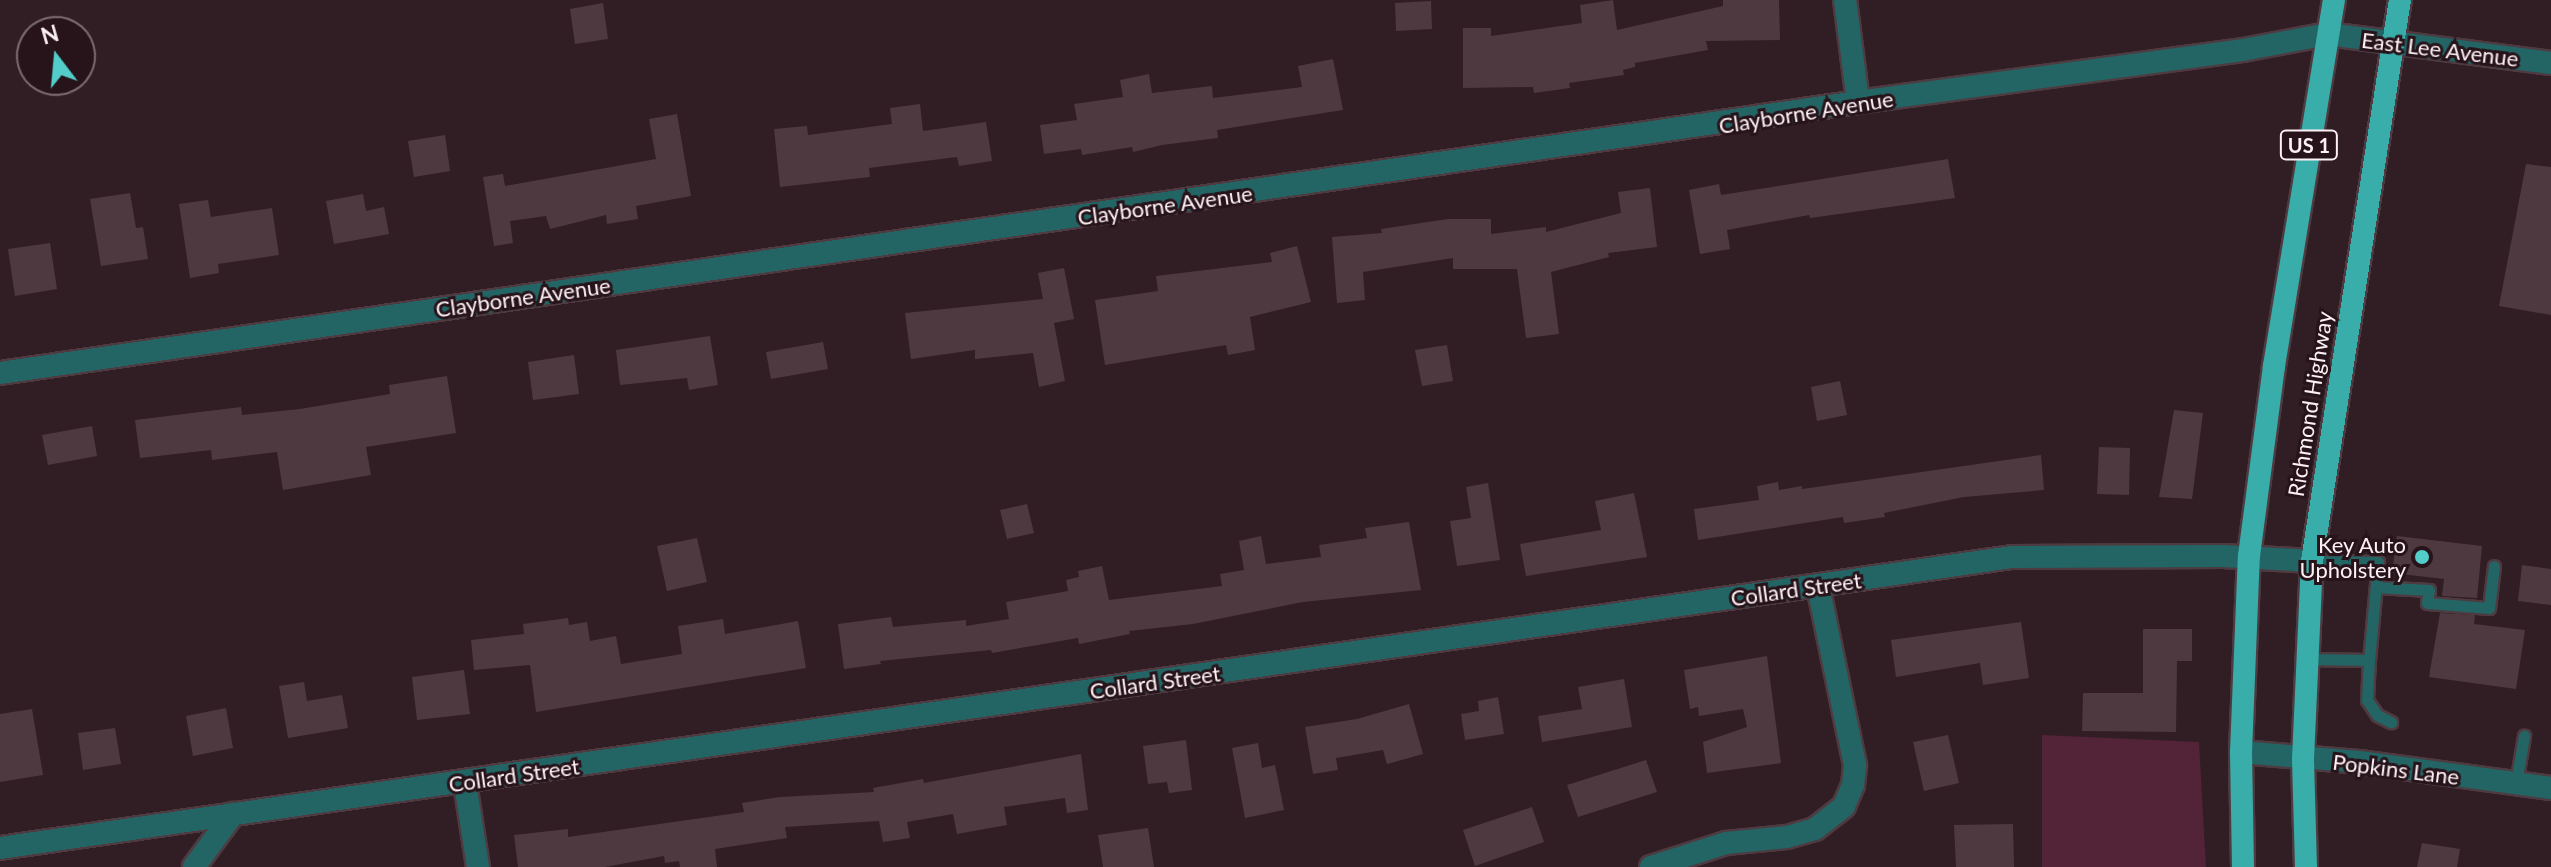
<!DOCTYPE html>
<html>
<head>
<meta charset="utf-8">
<style>
  body { margin:0 }
  #map { position:relative; width:2551px; height:867px; overflow:hidden; background:#311d24; font-family:Lato,sans-serif }
  div>[style] { position:absolute }
  .green>* { inset:0; background:#532337 }
  .building>* { inset:0; background:#4f3941 }
  .roads { filter:drop-shadow(2px 0 #4e3b41) drop-shadow(-2px 0 #4e3b41) drop-shadow(0 2px #4e3b41) drop-shadow(0 -2px #4e3b41) }
  .service>* { height:11px; margin:-5.5px; padding:0 5.5px; transform-origin:5.5px; border-radius:5.5px; background:#236564 }
  .minor>* { height:22px; margin:-11px; padding:0 11px; transform-origin:11px; border-radius:11px; background:#236564 }
  .trunk>* { height:22px; margin:-11px; padding:0 11px; transform-origin:11px; border-radius:11px; background:#38adaa }
  .dots>* { width:22px; height:22px; translate:-50% -50%; box-sizing:border-box; border:4px solid #27141b; border-radius:50% }
  span { translate:-50% -50%; white-space:nowrap; text-align:center; line-height:1.15; -webkit-text-stroke:6px #27141b; paint-order:stroke }
  .shield-label span { padding:2px 6px; background:#27141b; border:2px solid; border-radius:6px; -webkit-text-stroke-width:0 }
  .shield-label { font-size:20px; color:#fdf1f5; font-weight:700 }
  .street-label { font-size:22px; color:#fdf1f5 }
  .poi-label { font-size:22px; color:#fdf1f5 }
  .right { translate:-100% -50%; text-align:right }
  .north { position:absolute; left:16px; top:16px; width:80px; height:80px; box-sizing:border-box; background:#27141b; border:2px solid #7d6c72; border-radius:50%; rotate:344deg; font-size:22px; font-weight:700; line-height:32px; text-align:center; color:#fdf1f5 }
  .north::after { content:''; display:block; margin:auto; width:28px; height:36px; background:#53cdca; clip-path:polygon(50% 0,100% 100%,50% 72%,0 100%) }
</style>
</head>
<body>
<div id="map">
  <div class="green">
    <div style="clip-path:polygon(2042px 735px,2199px 742px,2206px 867px,2042px 867px)"></div>
  </div>
  <div class="building">
    <div style="clip-path:polygon(1613px 0,1617px 30px,1723px 6px,1723px 0,1779px 0,1780px 40px,1706px 41px,1708px 50px,1635px 63px,1635px 67px,1623px 70px,1624px 75px,1569px 83px,1570px 88px,1534px 93px,1533px 87px,1463px 88px,1463px 28px,1491px 28px,1491px 36px,1582px 23px,1580px 5px)"></div>
    <div style="clip-path:polygon(1431px 1px,1432px 29px,1396px 31px,1395px 3px)"></div>
    <div style="clip-path:polygon(603px 3px,608px 39px,575px 44px,570px 9px)"></div>
    <div style="clip-path:polygon(1333px 59px,1343px 110px,1217px 130px,1218px 138px,1162px 145px,1133px 152px,1132px 147px,1082px 155px,1081px 149px,1044px 154px,1040px 125px,1077px 120px,1074px 104px,1123px 97px,1120px 80px,1149px 74px,1152px 93px,1212px 86px,1213px 98px,1302px 87px,1298px 66px)"></div>
    <div style="clip-path:polygon(920px 104px,923px 131px,986px 122px,992px 161px,959px 166px,957px 157px,869px 168px,870px 177px,780px 187px,774px 129px,807px 126px,808px 135px,892px 124px,890px 108px)"></div>
    <div style="clip-path:polygon(677px 114px,691px 196px,636px 206px,638px 219px,607px 224px,606px 215px,550px 229px,546px 216px,510px 221px,513px 243px,494px 246px,483px 177px,503px 174px,505px 186px,656px 159px,649px 119px)"></div>
    <div style="clip-path:polygon(445px 135px,450px 171px,414px 177px,408px 141px)"></div>
    <div style="clip-path:polygon(1948px 159px,1955px 198px,1810px 218px,1809px 215px,1727px 230px,1730px 249px,1700px 254px,1689px 190px,1719px 184px,1721px 195px)"></div>
    <div style="clip-path:polygon(2526px 164px,2551px 167px,2551px 315px,2499px 306px)"></div>
    <div style="clip-path:polygon(1650px 188px,1657px 247px,1608px 253px,1609px 257px,1551px 272px,1559px 334px,1526px 338px,1517px 269px,1453px 269px,1453px 258px,1363px 272px,1365px 300px,1337px 303px,1332px 237px,1382px 233px,1381px 229px,1448px 219px,1491px 219px,1491px 234px,1546px 227px,1546px 232px,1621px 213px,1618px 192px)"></div>
    <div style="clip-path:polygon(130px 193px,136px 228px,143px 227px,148px 259px,101px 266px,90px 199px)"></div>
    <div style="clip-path:polygon(363px 194px,366px 211px,384px 207px,389px 234px,334px 244px,326px 201px)"></div>
    <div style="clip-path:polygon(208px 200px,211px 217px,272px 208px,279px 255px,218px 264px,219px 273px,190px 278px,179px 204px)"></div>
    <div style="clip-path:polygon(50px 243px,57px 289px,15px 296px,8px 249px)"></div>
    <div style="clip-path:polygon(1297px 246px,1311px 302px,1250px 317px,1255px 350px,1228px 355px,1226px 345px,1105px 365px,1095px 300px,1158px 291px,1156px 276px,1272px 262px,1270px 253px)"></div>
    <div style="clip-path:polygon(1064px 268px,1074px 319px,1054px 323px,1065px 381px,1039px 387px,1033px 353px,975px 359px,975px 350px,911px 359px,905px 313px,1043px 299px,1038px 273px)"></div>
    <div style="clip-path:polygon(710px 336px,718px 385px,689px 390px,687px 378px,620px 385px,616px 350px)"></div>
    <div style="clip-path:polygon(823px 342px,828px 369px,771px 379px,766px 352px)"></div>
    <div style="clip-path:polygon(1447px 345px,1453px 381px,1422px 386px,1415px 350px)"></div>
    <div style="clip-path:polygon(574px 355px,579px 394px,533px 400px,528px 362px)"></div>
    <div style="clip-path:polygon(447px 376px,456px 433px,366px 447px,371px 475px,283px 490px,277px 452px,212px 460px,211px 450px,140px 458px,135px 420px,241px 407px,242px 415px,300px 409px,390px 394px,389px 385px)"></div>
    <div style="clip-path:polygon(1840px 381px,1847px 415px,1817px 421px,1811px 387px)"></div>
    <div style="clip-path:polygon(2174px 410px,2203px 413px,2192px 499px,2159px 497px)"></div>
    <div style="clip-path:polygon(92px 426px,97px 456px,48px 465px,42px 435px)"></div>
    <div style="clip-path:polygon(2099px 447px,2130px 448px,2129px 495px,2097px 494px)"></div>
    <div style="clip-path:polygon(2041px 455px,2044px 490px,1964px 497px,1884px 513px,1885px 517px,1844px 523px,1843px 517px,1698px 540px,1694px 509px,1759px 500px,1757px 486px,1778px 482px,1779px 490px,1802px 486px,1802px 489px)"></div>
    <div style="clip-path:polygon(1488px 483px,1500px 560px,1457px 566px,1450px 521px,1471px 518px,1466px 487px)"></div>
    <div style="clip-path:polygon(1634px 493px,1647px 557px,1526px 576px,1520px 544px,1601px 530px,1595px 501px)"></div>
    <div style="clip-path:polygon(1027px 504px,1034px 533px,1007px 539px,1000px 510px)"></div>
    <div style="clip-path:polygon(1409px 522px,1421px 590px,1303px 602px,1193px 624px,1129px 631px,1130px 634px,1079px 644px,1078px 638px,992px 653px,991px 650px,880px 661px,881px 664px,844px 669px,838px 624px,891px 617px,893px 627px,966px 620px,966px 626px,1009px 619px,1006px 602px,1068px 591px,1066px 580px,1079px 577px,1078px 571px,1102px 566px,1109px 600px,1222px 586px,1220px 574px,1244px 570px,1239px 541px,1261px 536px,1266px 564px,1321px 557px,1319px 545px,1367px 538px,1365px 528px)"></div>
    <div style="clip-path:polygon(2397px 536px,2482px 546px,2477px 598px,2442px 596px,2444px 579px,2392px 573px)"></div>
    <div style="clip-path:polygon(697px 538px,707px 582px,667px 591px,657px 546px)"></div>
    <div style="clip-path:polygon(2522px 565px,2551px 569px,2551px 605px,2518px 601px)"></div>
    <div style="clip-path:polygon(2440px 613px,2475px 615px,2474px 624px,2525px 630px,2516px 689px,2429px 677px)"></div>
    <div style="clip-path:polygon(568px 618px,569px 625px,587px 622px,590px 641px,616px 636px,621px 664px,682px 654px,678px 626px,723px 619px,725px 634px,798px 621px,806px 668px,536px 712px,530px 665px,474px 670px,471px 640px,524px 634px,523px 624px)"></div>
    <div style="clip-path:polygon(2021px 622px,2029px 678px,1983px 685px,1980px 663px,1896px 677px,1891px 640px)"></div>
    <div style="clip-path:polygon(2143px 629px,2192px 629px,2192px 661px,2177px 661px,2176px 732px,2082px 731px,2083px 693px,2143px 693px)"></div>
    <div style="clip-path:polygon(1767px 656px,1781px 763px,1707px 773px,1703px 742px,1747px 727px,1743px 709px,1699px 716px,1698px 707px,1690px 709px,1684px 670px)"></div>
    <div style="clip-path:polygon(464px 670px,470px 714px,417px 720px,412px 677px)"></div>
    <div style="clip-path:polygon(1624px 679px,1632px 727px,1542px 742px,1538px 716px,1582px 709px,1578px 687px)"></div>
    <div style="clip-path:polygon(304px 682px,307px 701px,342px 695px,348px 728px,288px 738px,279px 686px)"></div>
    <div style="clip-path:polygon(1498px 697px,1504px 734px,1465px 740px,1461px 714px,1479px 711px,1478px 701px)"></div>
    <div style="clip-path:polygon(1409px 704px,1423px 754px,1387px 764px,1383px 750px,1336px 758px,1338px 770px,1313px 774px,1305px 727px,1357px 719px)"></div>
    <div style="clip-path:polygon(226px 708px,233px 748px,193px 756px,186px 716px)"></div>
    <div style="clip-path:polygon(32px 709px,43px 775px,0 782px,0 714px)"></div>
    <div style="clip-path:polygon(115px 728px,121px 764px,83px 770px,78px 733px)"></div>
    <div style="clip-path:polygon(1948px 735px,1959px 783px,1924px 791px,1913px 742px)"></div>
    <div style="clip-path:polygon(1186px 740px,1192px 790px,1169px 793px,1167px 782px,1148px 784px,1143px 746px)"></div>
    <div style="clip-path:polygon(1258px 743px,1262px 768px,1275px 765px,1284px 810px,1245px 818px,1232px 748px)"></div>
    <div style="clip-path:polygon(1081px 754px,1088px 810px,1067px 813px,1065px 798px,1004px 807px,1007px 825px,957px 834px,953px 814px,907px 822px,910px 838px,883px 842px,879px 821px,785px 827px,787px 838px,715px 849px,717px 867px,680px 867px,679px 861px,665px 863px,664px 856px,605px 867px,518px 867px,514px 835px,568px 829px,568px 837px,744px 812px,742px 803px,780px 797px,874px 792px,873px 788px,923px 779px,924px 783px)"></div>
    <div style="clip-path:polygon(1646px 760px,1657px 792px,1578px 817px,1567px 785px)"></div>
    <div style="clip-path:polygon(1532px 807px,1544px 842px,1475px 866px,1463px 830px)"></div>
    <div style="clip-path:polygon(2013px 824px,2014px 867px,1956px 867px,1954px 825px)"></div>
    <div style="clip-path:polygon(1148px 828px,1154px 867px,1103px 867px,1098px 835px)"></div>
    <div style="clip-path:polygon(2422px 843px,2460px 849px,2457px 867px,2417px 867px)"></div>
  </div>
  <div class="roads">
    <div class="service">
      <div style="left:2312px;top:561px;width:66px;rotate:0.9deg"></div>
      <div style="left:2378px;top:562px;width:98px;rotate:95.2deg"></div>
      <div style="left:2376px;top:587px;width:53px;rotate:3.2deg"></div>
      <div style="left:2429px;top:590px;width:13px;rotate:99deg"></div>
      <div style="left:2427px;top:603px;width:62px;rotate:4.6deg"></div>
      <div style="left:2489px;top:608px;width:42px;rotate:-83.2deg"></div>
      <div style="left:2307px;top:659px;width:62px;rotate:0.9deg"></div>
      <div style="left:2369px;top:660px;width:40px;rotate:92.9deg"></div>
      <div style="left:2367px;top:700px;width:18px;rotate:56deg"></div>
      <div style="left:2377px;top:715px;width:16px;rotate:27deg"></div>
      <div style="left:2516px;top:783px;width:48px;rotate:-80.3deg"></div>
    </div>
    <div class="minor">
      <div style="left:1845px;top:0;width:103px;rotate:82.7deg"></div>
      <div style="left:0;top:373px;width:1878px;rotate:-8.3deg"></div>
      <div style="left:1858px;top:102px;width:388px;rotate:-7.7deg"></div>
      <div style="left:2243px;top:50px;width:86px;rotate:-10.7deg"></div>
      <div style="left:2328px;top:34px;width:225px;rotate:7.4deg"></div>
      <div style="left:2241px;top:752px;width:118px;rotate:4.8deg"></div>
      <div style="left:2359px;top:762px;width:194px;rotate:7.7deg"></div>
      <div style="left:465px;top:783px;width:85px;rotate:81.2deg"></div>
      <div style="left:0;top:848px;width:2033px;rotate:-8.23deg"></div>
      <div style="left:2012px;top:557px;width:211px;rotate:-0.3deg"></div>
      <div style="left:2223px;top:556px;width:89px;rotate:3.2deg"></div>
      <div style="left:194px;top:867px;width:66px;rotate:-53.7deg"></div>
      <div style="left:1651px;top:867px;width:79px;rotate:-17.7deg"></div>
      <div style="left:1726px;top:843px;width:61px;rotate:-5.6deg"></div>
      <div style="left:1787px;top:837px;width:29px;rotate:-16deg"></div>
      <div style="left:1815px;top:829px;width:37px;rotate:-38deg"></div>
      <div style="left:1844px;top:806px;width:23px;rotate:-67deg"></div>
      <div style="left:1853px;top:785px;width:20px;rotate:-84deg"></div>
      <div style="left:1855px;top:765px;width:183px;rotate:-101.7deg"></div>
    </div>
    <div class="trunk">
      <div style="left:2243px;top:867px;width:115px;rotate:-91deg"></div>
      <div style="left:2241px;top:752px;width:196px;rotate:-87.7deg"></div>
      <div style="left:2249px;top:556px;width:192px;rotate:-82.5deg"></div>
      <div style="left:2274px;top:366px;width:371px;rotate:-80.7deg"></div>
      <div style="left:2306px;top:867px;width:108px;rotate:-91.6deg"></div>
      <div style="left:2303px;top:759px;width:198px;rotate:-87.4deg"></div>
      <div style="left:2312px;top:561px;width:568px;rotate:-81.09deg"></div>
    </div>
  </div>
  <div class="dots">
    <div style="left:2422px;top:557px;background:#53cdca"></div>
  </div>
  <div class="shield-label">
    <span style="left:2309px;top:145px">US 1</span>
  </div>
  <div class="street-label">
    <span style="left:2440px;top:49px;rotate:7deg">East Lee Avenue</span>
    <span style="left:1806px;top:112px;rotate:-9deg">Clayborne Avenue</span>
    <span style="left:1165px;top:205px;rotate:-8deg">Clayborne Avenue</span>
    <span style="left:523px;top:297px;rotate:-8deg">Clayborne Avenue</span>
    <span style="left:2310px;top:404px;rotate:-81deg">Richmond Highway</span>
    <span style="left:1796px;top:589px;rotate:-8deg">Collard Street</span>
    <span style="left:1155px;top:682px;rotate:-8deg">Collard Street</span>
    <span style="left:2396px;top:769px;rotate:7deg">Popkins Lane</span>
    <span style="left:514px;top:775px;rotate:-8deg">Collard Street</span>
  </div>
  <div class="poi-label">
    <span class="right" style="left:2406px;top:557px">Key Auto<br>Upholstery</span>
  </div>
  <div class="north">N</div>
</div>
</body>
</html>
